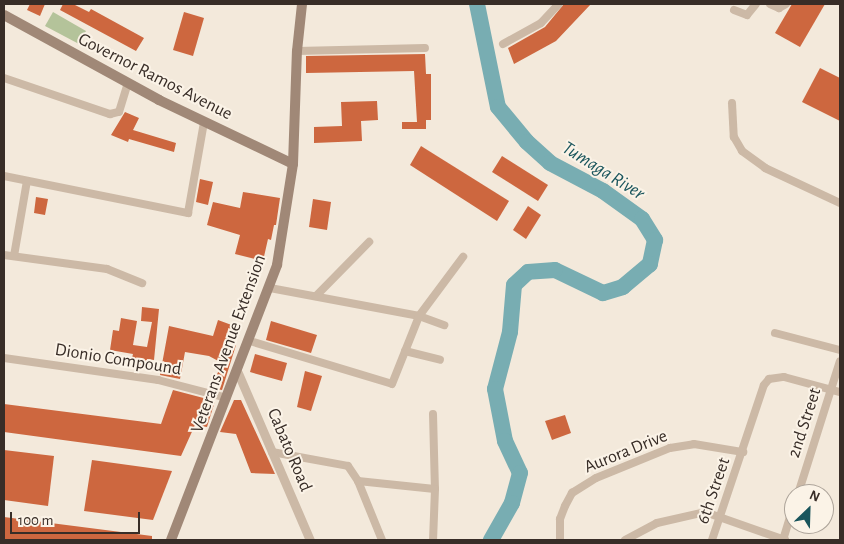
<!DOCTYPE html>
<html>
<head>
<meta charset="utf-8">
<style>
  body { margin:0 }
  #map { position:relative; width:844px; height:544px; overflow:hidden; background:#f3e9db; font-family:"Alegreya Sans",sans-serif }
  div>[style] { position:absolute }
  .green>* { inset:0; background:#b4c39a }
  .river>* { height:16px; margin:-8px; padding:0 8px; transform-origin:8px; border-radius:8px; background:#78adb2 }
  .building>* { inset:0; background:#cd673f }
  .minor>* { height:8px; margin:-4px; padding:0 4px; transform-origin:4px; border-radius:4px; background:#ccb9a6 }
  .tertiary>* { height:9px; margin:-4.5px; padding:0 4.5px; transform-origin:4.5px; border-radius:4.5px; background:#ccb9a6 }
  .secondary>* { height:10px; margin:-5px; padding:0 5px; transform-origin:5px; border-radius:5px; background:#a08877 }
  span { translate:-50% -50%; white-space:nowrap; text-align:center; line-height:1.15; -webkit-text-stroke:4px #fbf3e7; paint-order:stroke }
  .street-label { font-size:18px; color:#382d27 }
  .water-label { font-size:19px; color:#1a555c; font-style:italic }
  .frame { position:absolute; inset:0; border:5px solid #382d27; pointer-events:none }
  .north { position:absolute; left:784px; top:484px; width:50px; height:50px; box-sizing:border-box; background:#fbf3e7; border:1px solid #ada49a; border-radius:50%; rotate:24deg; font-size:14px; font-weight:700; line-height:20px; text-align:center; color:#382d27 }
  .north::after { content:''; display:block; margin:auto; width:18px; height:22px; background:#1a555c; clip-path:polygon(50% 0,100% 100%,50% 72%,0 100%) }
  .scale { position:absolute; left:10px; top:512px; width:130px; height:22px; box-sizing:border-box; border:2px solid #382d27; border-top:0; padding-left:6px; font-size:15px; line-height:18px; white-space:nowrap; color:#382d27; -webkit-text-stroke:4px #fbf3e7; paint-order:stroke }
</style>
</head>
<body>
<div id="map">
  <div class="green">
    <div style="clip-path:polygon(53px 12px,86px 31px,79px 44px,45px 26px)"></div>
  </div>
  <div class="river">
    <div style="left:477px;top:4px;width:105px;rotate:78.5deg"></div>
    <div style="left:498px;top:107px;width:45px;rotate:50.4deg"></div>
    <div style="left:527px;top:142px;width:31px;rotate:42deg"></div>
    <div style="left:550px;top:163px;width:60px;rotate:27.8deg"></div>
    <div style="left:603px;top:191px;width:48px;rotate:35.7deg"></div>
    <div style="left:642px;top:219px;width:25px;rotate:58deg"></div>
    <div style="left:655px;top:240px;width:25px;rotate:102deg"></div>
    <div style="left:650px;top:264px;width:35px;rotate:140deg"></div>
    <div style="left:623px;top:287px;width:21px;rotate:163deg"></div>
    <div style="left:603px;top:293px;width:53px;rotate:-154.4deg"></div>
    <div style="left:555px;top:270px;width:27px;rotate:176deg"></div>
    <div style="left:528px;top:272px;width:19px;rotate:137deg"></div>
    <div style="left:514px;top:285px;width:47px;rotate:94.9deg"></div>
    <div style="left:510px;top:332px;width:59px;rotate:104.7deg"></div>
    <div style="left:495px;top:389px;width:53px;rotate:79.1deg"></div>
    <div style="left:505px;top:441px;width:35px;rotate:65deg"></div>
    <div style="left:520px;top:473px;width:31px;rotate:105deg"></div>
    <div style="left:512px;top:503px;width:43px;rotate:119.6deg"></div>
  </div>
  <div class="building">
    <div style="clip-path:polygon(30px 4px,45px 4px,40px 16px,27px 10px)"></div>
    <div style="clip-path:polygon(63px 4px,73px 4px,89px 12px,91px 9px,144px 38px,136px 51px,60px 10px)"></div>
    <div style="clip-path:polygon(564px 4px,591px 4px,556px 41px,514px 64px,508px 48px,545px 27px)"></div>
    <div style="clip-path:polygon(792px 4px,825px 4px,800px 47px,775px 33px)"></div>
    <div style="clip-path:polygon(184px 12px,204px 18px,193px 56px,173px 50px)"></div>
    <div style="clip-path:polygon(425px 54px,426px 74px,431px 74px,431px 120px,426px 120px,426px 129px,402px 129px,402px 122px,417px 122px,414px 71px,306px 73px,306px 56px)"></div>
    <div style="clip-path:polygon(820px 68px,840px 78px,840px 121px,802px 102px)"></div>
    <div style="clip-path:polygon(377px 101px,378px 120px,361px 121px,362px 141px,314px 143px,314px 127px,342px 126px,341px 102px)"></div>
    <div style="clip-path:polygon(125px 112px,139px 118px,133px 130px,176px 143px,174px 152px,129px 139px,128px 142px,111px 135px)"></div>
    <div style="clip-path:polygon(421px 146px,509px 201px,497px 221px,410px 165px)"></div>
    <div style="clip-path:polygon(502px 156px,548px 185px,538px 201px,492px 172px)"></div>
    <div style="clip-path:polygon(200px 179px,213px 182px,208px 205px,196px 202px)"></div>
    <div style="clip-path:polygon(243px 192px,280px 198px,276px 225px,274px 225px,271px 240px,268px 239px,263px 261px,235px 254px,240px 235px,207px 225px,213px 202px,240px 208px)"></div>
    <div style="clip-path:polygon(36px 197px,48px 199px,45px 215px,34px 213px)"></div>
    <div style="clip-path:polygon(313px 199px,331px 202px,327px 230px,309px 227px)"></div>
    <div style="clip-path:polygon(528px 206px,541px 215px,526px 239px,513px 230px)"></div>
    <div style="clip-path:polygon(142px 307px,159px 309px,154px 360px,147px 359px,146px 367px,130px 365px,133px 354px,110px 350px,113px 330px,119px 331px,121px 318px,137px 321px,133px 345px,147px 347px,152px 322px,141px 321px)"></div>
    <div style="clip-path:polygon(218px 320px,237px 327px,230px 343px,236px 345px,222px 390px,211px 388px,222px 363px,209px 356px,185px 352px,180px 379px,160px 375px,169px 326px,213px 336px)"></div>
    <div style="clip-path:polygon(271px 321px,317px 335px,311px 353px,266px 340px)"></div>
    <div style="clip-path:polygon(255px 354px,287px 363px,282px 381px,250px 372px)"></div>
    <div style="clip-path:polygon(305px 371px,322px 376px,311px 411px,297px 407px)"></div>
    <div style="clip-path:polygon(173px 390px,215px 401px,207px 427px,195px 425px,181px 456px,4px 432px,4px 404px,161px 424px)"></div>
    <div style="clip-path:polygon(234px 400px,241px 400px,275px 474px,251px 473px,236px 434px,220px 432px)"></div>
    <div style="clip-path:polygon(565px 415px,571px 433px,552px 440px,545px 421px)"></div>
    <div style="clip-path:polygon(4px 450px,54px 456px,48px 506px,4px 500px)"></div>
    <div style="clip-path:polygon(92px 460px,172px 471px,153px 520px,84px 511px)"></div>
    <div style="clip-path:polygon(4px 517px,152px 536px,152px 540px,4px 540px)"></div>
  </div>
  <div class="minor">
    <div style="left:770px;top:4px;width:10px;rotate:24deg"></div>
    <div style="left:779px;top:8px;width:8px;rotate:-30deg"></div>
    <div style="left:734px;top:10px;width:14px;rotate:21deg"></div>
    <div style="left:747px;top:15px;width:14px;rotate:-51deg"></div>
    <div style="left:503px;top:44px;width:43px;rotate:-28.9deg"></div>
    <div style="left:541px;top:23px;width:26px;rotate:-47deg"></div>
    <div style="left:297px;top:51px;width:128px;rotate:-1.3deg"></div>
    <div style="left:4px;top:78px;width:112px;rotate:18.8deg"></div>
    <div style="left:110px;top:114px;width:9px;rotate:-13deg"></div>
    <div style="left:119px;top:112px;width:30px;rotate:-73deg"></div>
    <div style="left:732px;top:103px;width:34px;rotate:87deg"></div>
    <div style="left:734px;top:137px;width:16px;rotate:60deg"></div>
    <div style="left:742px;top:151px;width:29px;rotate:36deg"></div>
    <div style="left:765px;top:168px;width:83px;rotate:25deg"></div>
    <div style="left:4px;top:176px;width:188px;rotate:11.4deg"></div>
    <div style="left:188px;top:213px;width:92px;rotate:-80deg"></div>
    <div style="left:4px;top:255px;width:104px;rotate:7.7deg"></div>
    <div style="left:107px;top:269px;width:38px;rotate:22deg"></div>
    <div style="left:14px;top:256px;width:76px;rotate:-80.2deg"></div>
    <div style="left:270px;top:288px;width:152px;rotate:10.6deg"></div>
    <div style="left:419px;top:316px;width:27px;rotate:20deg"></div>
    <div style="left:316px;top:296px;width:76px;rotate:-45.5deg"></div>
    <div style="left:775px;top:333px;width:67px;rotate:14.7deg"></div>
    <div style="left:250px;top:341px;width:148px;rotate:16.8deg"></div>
    <div style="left:392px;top:384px;width:73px;rotate:-68.3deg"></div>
    <div style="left:419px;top:316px;width:74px;rotate:-53.3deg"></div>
    <div style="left:405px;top:351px;width:36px;rotate:14deg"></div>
    <div style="left:4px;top:358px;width:156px;rotate:8.1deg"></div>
    <div style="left:158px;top:380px;width:71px;rotate:14.6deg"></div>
    <div style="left:433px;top:414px;width:75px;rotate:88.5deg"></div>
    <div style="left:272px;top:452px;width:77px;rotate:10.4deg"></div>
    <div style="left:348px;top:466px;width:18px;rotate:56deg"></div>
    <div style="left:358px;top:481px;width:64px;rotate:67.9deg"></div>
    <div style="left:358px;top:481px;width:77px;rotate:5.9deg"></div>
    <div style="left:435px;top:489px;width:51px;rotate:92.2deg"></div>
    <div style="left:798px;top:494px;width:139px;rotate:-72.5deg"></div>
    <div style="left:560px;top:540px;width:21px;rotate:-90deg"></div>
    <div style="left:560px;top:519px;width:14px;rotate:-69deg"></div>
    <div style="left:565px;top:506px;width:15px;rotate:-62deg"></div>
    <div style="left:572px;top:493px;width:28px;rotate:-32deg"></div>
    <div style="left:596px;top:478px;width:80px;rotate:-22.1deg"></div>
    <div style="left:670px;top:448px;width:24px;rotate:-9deg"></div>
    <div style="left:694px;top:444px;width:50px;rotate:9.3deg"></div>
    <div style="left:625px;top:540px;width:36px;rotate:-28deg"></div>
    <div style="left:657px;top:523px;width:49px;rotate:-12.9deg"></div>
    <div style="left:705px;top:512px;width:85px;rotate:19.3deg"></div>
    <div style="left:712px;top:540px;width:163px;rotate:-71.5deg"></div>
    <div style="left:764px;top:385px;width:8px;rotate:-50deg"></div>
    <div style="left:769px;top:379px;width:15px;rotate:-8deg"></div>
    <div style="left:784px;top:377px;width:58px;rotate:15deg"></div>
    <div style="left:783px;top:540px;width:37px;rotate:-73deg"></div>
  </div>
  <div class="tertiary">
    <div style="left:238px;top:373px;width:182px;rotate:66.7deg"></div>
  </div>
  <div class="secondary">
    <div style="left:4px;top:15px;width:177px;rotate:28.7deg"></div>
    <div style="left:159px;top:100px;width:148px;rotate:25.5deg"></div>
    <div style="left:171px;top:540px;width:295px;rotate:-68.9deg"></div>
    <div style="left:277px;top:265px;width:102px;rotate:-81deg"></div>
    <div style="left:293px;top:164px;width:113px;rotate:-88deg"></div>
    <div style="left:297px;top:51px;width:47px;rotate:-83.9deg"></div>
  </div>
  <div class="street-label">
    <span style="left:155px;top:77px;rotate:27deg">Governor Ramos Avenue</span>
    <span style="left:229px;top:344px;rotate:-70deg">Veterans Avenue Extension</span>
    <span style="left:118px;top:360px;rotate:9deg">Dionio Compound</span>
    <span style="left:805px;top:423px;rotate:-72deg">2nd Street</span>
    <span style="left:289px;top:450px;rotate:67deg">Cabato Road</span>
    <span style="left:626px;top:452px;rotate:-22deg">Aurora Drive</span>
    <span style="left:714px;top:491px;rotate:-71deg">6th Street</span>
  </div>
  <div class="water-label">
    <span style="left:603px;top:171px;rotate:32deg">Tumaga River</span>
  </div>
  <div class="frame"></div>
  <div class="north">N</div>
  <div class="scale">100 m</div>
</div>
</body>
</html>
